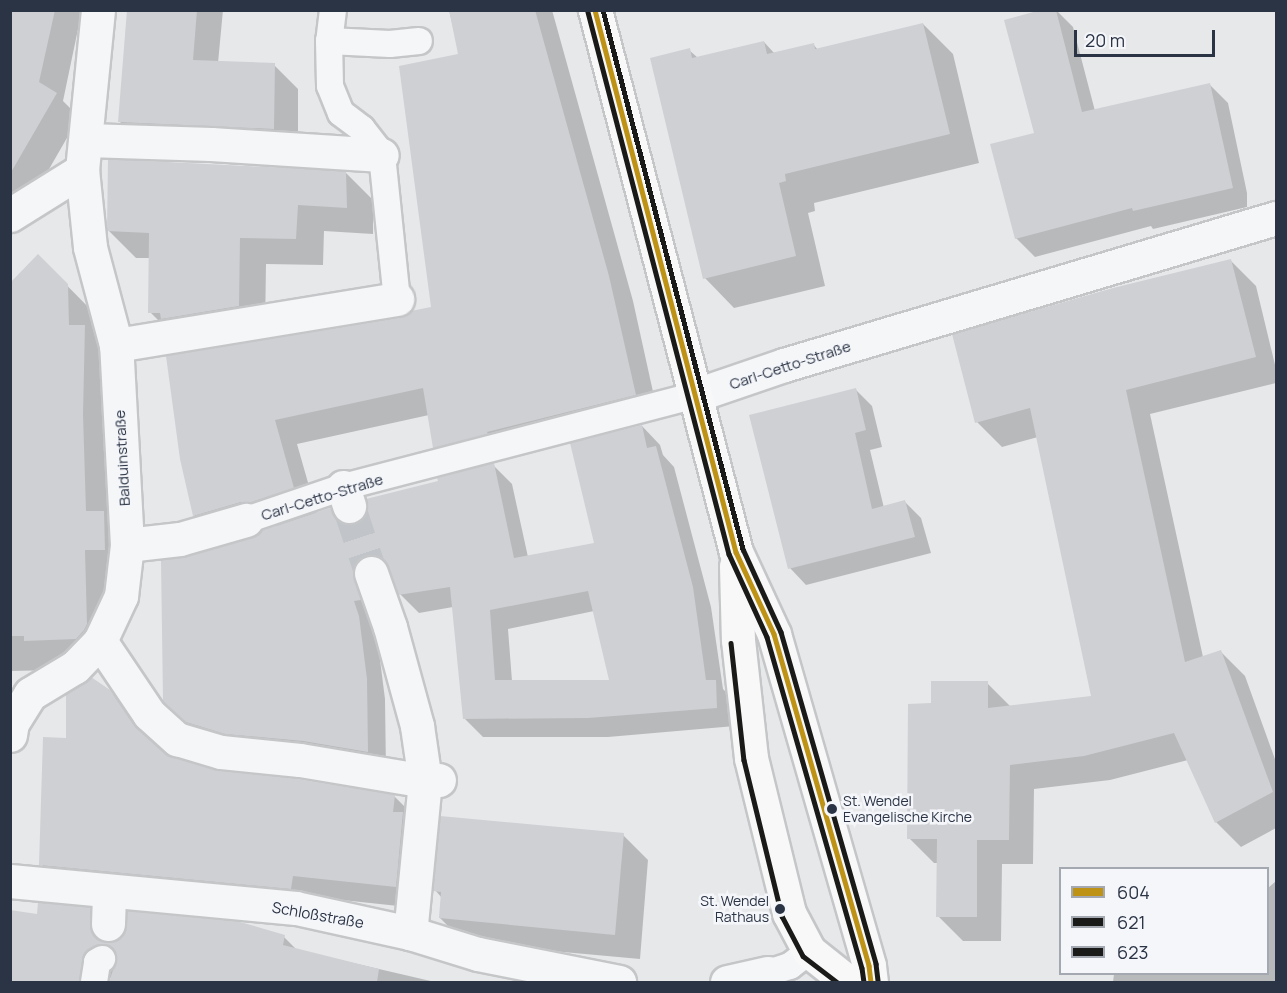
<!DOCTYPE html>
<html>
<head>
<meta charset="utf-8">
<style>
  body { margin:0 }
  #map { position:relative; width:1287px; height:993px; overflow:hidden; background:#e6e8ea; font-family:Manrope,sans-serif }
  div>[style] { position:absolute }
  .shadow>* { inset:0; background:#0003 }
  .building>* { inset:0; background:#ced0d3 }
  .pedestrian-tunnel>* { height:33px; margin-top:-16.5px; transform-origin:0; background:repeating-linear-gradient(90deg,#c1c4c9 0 33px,transparent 0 49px) }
  .roads { filter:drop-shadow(2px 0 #c4c6c8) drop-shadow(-2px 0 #c4c6c8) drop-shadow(0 2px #c4c6c8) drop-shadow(0 -2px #c4c6c8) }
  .service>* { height:26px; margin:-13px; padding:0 13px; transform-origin:13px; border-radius:13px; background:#f5f6f7 }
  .pedestrian>* { height:33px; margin:-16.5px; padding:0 16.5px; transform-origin:16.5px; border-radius:16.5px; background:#f5f6f7 }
  .minor>* { height:33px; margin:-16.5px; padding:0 16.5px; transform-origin:16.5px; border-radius:16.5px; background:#f5f6f7 }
  .secondary>* { height:33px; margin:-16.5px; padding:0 16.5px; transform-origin:16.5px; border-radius:16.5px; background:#f8f8f8 }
  .bus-1>* { height:4.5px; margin:-2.25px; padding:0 2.25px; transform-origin:2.25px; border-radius:2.25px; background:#bd9215 }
  .bus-2>* { height:4.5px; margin:-2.25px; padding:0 2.25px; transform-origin:2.25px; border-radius:2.25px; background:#1a1a18 }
  .bus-3>* { height:4.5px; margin:-2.25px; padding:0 2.25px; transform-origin:2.25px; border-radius:2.25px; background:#1a1a18 }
  .dots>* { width:16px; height:16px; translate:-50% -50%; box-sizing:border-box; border:3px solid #f4f6f9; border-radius:50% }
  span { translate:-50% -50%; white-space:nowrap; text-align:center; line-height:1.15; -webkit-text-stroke:5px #f4f6f9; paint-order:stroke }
  .bus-label { font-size:14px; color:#2b3445 }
  .left { translate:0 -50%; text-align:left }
  .right { translate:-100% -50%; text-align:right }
  .street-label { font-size:15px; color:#2b3445 }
  .frame { position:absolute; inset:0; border:12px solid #2b3445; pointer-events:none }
  .legend { position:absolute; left:1059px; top:867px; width:210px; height:108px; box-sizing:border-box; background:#f4f6f9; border:2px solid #a4a8b1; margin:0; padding:8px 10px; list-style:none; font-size:18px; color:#2b3445 }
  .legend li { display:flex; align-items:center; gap:12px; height:30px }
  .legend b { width:30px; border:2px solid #a4a8b1 }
  .scale { position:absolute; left:1074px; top:30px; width:141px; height:27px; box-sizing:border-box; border:3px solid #2b3445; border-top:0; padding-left:8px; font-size:18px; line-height:21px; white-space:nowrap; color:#2b3445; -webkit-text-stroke:4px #f4f6f9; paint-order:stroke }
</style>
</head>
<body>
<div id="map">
  <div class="shadow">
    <div style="clip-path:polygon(10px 10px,82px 10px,63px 101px,79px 117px,10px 237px)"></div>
    <div style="clip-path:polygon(128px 10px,223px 10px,218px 63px,274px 65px,298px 89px,298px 152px,144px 146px,120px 122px)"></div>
    <div style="clip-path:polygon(evenodd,449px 10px,552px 10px,633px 301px,659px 419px,510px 455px,511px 457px,491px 463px,512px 484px,528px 557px,596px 544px,642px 426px,660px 445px,663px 455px,674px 467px,711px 607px,723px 689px,734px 700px,735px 726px,608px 737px,483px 737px,465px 719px,453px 607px,419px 613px,400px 594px,392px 573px,385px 573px,377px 636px,385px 699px,386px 770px,207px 741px,184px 720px,185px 559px,252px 539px,280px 526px,265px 525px,218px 539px,194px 515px,181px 459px,401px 319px,433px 308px,460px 55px,449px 10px,429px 415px,434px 447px,460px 474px,355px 525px,346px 526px,330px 510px,317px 514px,297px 444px,429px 415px,449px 10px,594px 611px,611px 682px,512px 681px,508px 629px,594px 611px)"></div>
    <div style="clip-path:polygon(1046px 10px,1056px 10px,1073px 27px,1095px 111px,1209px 84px,1228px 103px,1247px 193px,1247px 207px,1153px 229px,1151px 226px,1035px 257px,1016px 238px,1036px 134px)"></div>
    <div style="clip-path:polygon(923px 24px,953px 54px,979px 163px,814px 203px,815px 211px,808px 213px,825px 286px,734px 308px,705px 278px,689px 50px,698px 58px,764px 42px,775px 54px,813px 44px,818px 50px)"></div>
    <div style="clip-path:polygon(346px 173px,373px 200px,373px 234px,324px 231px,323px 265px,266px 264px,265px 332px,177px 339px,150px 312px,151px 258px,136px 258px,109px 231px)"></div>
    <div style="clip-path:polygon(38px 256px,97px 316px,114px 357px,116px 526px,106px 669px,10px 671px,10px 286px)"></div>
    <div style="clip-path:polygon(1231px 261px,1256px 286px,1276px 369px,1276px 383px,1150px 414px,1203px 657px,1220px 651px,1245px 676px,1276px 762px,1276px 828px,1241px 847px,1216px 822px,1188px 760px,1110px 780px,1034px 789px,1033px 864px,1002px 864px,1001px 941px,963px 941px,938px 916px,938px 863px,934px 863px,909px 838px,933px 705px,987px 683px,1011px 707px,1092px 698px,1038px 437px,1002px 447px,977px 422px)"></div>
    <div style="clip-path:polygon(856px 390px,872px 406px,882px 447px,870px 450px,884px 508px,905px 502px,921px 518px,931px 553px,806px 585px,790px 568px)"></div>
    <div style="clip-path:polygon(109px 691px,132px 713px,151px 742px,171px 758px,219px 772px,394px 796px,416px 818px,417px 908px,314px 897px,62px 886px,41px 864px,68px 740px)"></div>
    <div style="clip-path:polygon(623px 835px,648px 860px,640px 959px,465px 943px,440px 918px,442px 898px,435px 890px)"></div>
    <div style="clip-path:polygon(1276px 881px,1276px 982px,1113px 982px,1114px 974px,1268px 974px,1268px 888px)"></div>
    <div style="clip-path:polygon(89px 909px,113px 933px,114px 943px,284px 937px,297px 950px,435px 982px,111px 982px,114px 974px,107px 982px,10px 982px,10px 914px,39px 916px)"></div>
  </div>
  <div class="building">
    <div style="clip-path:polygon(10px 10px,55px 10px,39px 82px,57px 93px,10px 174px)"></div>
    <div style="clip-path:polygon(127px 10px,197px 10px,193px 60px,275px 63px,274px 129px,118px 122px)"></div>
    <div style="clip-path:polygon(449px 10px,535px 10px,609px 276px,636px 395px,487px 432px,488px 434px,433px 448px,423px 388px,275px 420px,294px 488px,252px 502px,241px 502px,193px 516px,180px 459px,166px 356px,400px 318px,411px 311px,431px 307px,399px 66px,458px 54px)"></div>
    <div style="clip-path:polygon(1041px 10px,1056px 10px,1082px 112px,1210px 83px,1233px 188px,1133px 211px,1132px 208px,1015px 239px,990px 144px,1034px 133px,1004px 20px)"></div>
    <div style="clip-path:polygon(923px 23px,950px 134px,785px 174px,786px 181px,779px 183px,796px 256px,703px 279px,650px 58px,690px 48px,692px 58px,764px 41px,767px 54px,814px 43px,815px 49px)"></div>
    <div style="clip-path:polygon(108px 159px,346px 171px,347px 208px,298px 205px,296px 239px,240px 238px,239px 306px,161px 319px,160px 313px,148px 313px,149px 233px,107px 231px)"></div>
    <div style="clip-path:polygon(38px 254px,68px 284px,69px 325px,85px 325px,83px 414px,86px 511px,104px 511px,105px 550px,85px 550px,87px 624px,84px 630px,76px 639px,24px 641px,24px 636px,10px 636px,10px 283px)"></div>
    <div style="clip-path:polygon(1231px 259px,1256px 357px,1126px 390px,1185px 662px,1221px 650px,1273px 792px,1215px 823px,1174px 733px,1084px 756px,1010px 765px,1009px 840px,977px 840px,977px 917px,936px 917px,937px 839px,907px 839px,908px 704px,931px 703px,931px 681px,988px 681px,988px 708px,1091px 696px,1030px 408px,975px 423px,952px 334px,1113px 288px)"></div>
    <div style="clip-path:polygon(856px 388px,866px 430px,855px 433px,872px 509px,905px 500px,915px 537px,788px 569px,749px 415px)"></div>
    <div style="clip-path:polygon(evenodd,642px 425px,647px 448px,656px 446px,693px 587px,706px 680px,716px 680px,717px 708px,588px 718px,463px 719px,450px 587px,398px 595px,388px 566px,383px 558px,374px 555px,365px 555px,357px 560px,353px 570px,361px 600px,354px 601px,359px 616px,367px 679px,368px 752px,303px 741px,225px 734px,186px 722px,163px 701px,161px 560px,185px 557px,251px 538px,261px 531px,330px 508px,337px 520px,346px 524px,354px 524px,362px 519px,367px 511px,366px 499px,438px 481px,437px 478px,494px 463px,514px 558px,594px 543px,570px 443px,642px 425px,588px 591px,609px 680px,495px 680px,490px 610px,588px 591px)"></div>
    <div style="clip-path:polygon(91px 677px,110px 690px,136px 728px,172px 757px,219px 771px,297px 779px,395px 795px,393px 812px,403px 812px,396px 887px,293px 876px,291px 889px,39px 865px,43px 737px,66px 738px,66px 694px)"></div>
    <div style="clip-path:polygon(440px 816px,624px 833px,615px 935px,439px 918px,441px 892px,433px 891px)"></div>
    <div style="clip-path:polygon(38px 902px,90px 907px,91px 932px,98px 940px,107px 943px,116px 941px,124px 934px,127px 911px,240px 922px,285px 935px,283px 945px,379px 969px,377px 982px,109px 982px,117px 958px,110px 946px,102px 944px,94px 946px,84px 954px,79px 982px,10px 982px,10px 910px,37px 914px)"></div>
  </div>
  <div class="pedestrian-tunnel">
    <div style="left:349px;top:506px;width:71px;rotate:71.8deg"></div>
  </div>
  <div class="roads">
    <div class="service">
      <div style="left:333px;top:10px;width:31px;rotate:97deg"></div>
      <div style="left:329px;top:41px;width:45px;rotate:88.7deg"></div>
      <div style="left:330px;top:86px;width:29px;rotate:68deg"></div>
      <div style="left:341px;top:113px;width:26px;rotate:37deg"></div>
      <div style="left:362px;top:129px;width:33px;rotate:52deg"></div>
      <div style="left:382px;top:155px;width:145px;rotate:84.1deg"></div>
      <div style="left:329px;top:41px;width:61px;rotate:2.8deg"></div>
      <div style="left:390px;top:44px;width:29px;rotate:-6deg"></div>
      <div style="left:246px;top:520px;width:102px;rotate:-18.8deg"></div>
      <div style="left:343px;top:487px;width:365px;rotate:-14.6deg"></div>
      <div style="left:768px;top:973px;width:23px;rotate:-18deg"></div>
      <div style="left:790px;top:966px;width:24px;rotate:-38deg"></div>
      <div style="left:94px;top:982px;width:20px;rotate:-81deg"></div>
      <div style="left:97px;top:962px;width:6px;rotate:-31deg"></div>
    </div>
    <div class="pedestrian">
      <div style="left:87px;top:140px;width:124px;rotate:1.8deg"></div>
      <div style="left:211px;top:144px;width:171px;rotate:3.7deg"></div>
      <div style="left:10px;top:215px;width:85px;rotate:-32deg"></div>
      <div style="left:116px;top:345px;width:285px;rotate:-9.3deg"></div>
      <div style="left:343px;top:487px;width:20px;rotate:72deg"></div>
      <div style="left:127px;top:545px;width:53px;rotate:-6.5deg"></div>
      <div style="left:180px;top:539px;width:69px;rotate:-16.1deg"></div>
      <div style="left:371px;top:573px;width:57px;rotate:70.6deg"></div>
      <div style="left:390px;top:627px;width:103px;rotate:74.7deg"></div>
      <div style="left:417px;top:726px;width:56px;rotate:81.7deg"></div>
      <div style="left:425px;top:781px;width:153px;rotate:95.6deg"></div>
      <div style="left:100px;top:641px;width:88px;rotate:56.1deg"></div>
      <div style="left:149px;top:714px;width:38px;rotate:42deg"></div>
      <div style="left:177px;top:739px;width:46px;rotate:16.5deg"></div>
      <div style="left:221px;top:752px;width:79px;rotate:5.8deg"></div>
      <div style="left:300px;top:760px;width:127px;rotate:9.5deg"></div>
      <div style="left:425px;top:781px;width:14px;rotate:-4deg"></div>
      <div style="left:10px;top:735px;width:12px;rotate:-81deg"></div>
      <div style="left:12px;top:723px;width:34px;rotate:-58deg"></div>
      <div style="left:30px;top:694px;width:52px;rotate:-31deg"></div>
      <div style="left:75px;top:667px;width:36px;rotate:-46deg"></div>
      <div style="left:100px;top:641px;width:50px;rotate:-65deg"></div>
      <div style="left:121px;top:596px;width:51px;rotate:-83.3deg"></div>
      <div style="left:127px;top:545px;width:200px;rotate:-93.1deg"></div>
      <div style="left:116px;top:345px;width:101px;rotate:-104.9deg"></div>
      <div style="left:90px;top:247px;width:77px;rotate:-95.9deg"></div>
      <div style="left:82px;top:170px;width:161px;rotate:-84.3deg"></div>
      <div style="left:10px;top:881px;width:287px;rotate:5.4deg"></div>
      <div style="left:296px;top:908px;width:117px;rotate:12.4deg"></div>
      <div style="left:410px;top:933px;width:71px;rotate:17.2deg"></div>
      <div style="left:478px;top:954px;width:144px;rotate:11.2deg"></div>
      <div style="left:108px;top:924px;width:32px;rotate:-88deg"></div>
      <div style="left:727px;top:982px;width:42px;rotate:-12.4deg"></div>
    </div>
    <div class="minor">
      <div style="left:696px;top:395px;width:93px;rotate:-18.8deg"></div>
      <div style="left:784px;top:365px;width:513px;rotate:-16.64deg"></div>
    </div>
    <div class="secondary">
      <div style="left:595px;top:10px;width:560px;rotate:75.42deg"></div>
      <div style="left:736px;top:552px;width:90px;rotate:65.1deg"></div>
      <div style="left:774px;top:634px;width:345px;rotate:74deg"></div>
      <div style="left:869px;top:966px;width:16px;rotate:83deg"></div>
      <div style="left:736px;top:566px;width:74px;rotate:88.5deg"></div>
      <div style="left:738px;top:640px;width:119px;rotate:83.7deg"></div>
      <div style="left:751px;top:758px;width:160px;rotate:76.2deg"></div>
      <div style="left:789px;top:913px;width:43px;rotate:62.2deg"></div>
      <div style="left:809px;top:951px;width:50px;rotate:38.5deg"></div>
    </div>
  </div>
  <div class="bus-1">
    <div style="left:595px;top:10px;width:560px;rotate:75.42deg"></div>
    <div style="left:736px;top:552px;width:90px;rotate:65.1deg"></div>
    <div style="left:774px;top:634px;width:345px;rotate:74deg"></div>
    <div style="left:869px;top:966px;width:16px;rotate:83deg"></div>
  </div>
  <div class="bus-2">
    <div style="left:588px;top:12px;width:560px;rotate:75.42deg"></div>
    <div style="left:729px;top:554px;width:91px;rotate:65.4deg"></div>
    <div style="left:767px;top:637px;width:344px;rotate:74deg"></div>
    <div style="left:862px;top:968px;width:14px;rotate:82deg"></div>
    <div style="left:731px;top:643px;width:118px;rotate:83.7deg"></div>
    <div style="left:744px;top:760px;width:161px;rotate:76.3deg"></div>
    <div style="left:782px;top:916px;width:45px;rotate:62.3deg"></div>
    <div style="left:803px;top:956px;width:43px;rotate:37.4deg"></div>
  </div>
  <div class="bus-3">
    <div style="left:603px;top:10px;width:557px;rotate:75.44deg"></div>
    <div style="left:743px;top:549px;width:91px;rotate:65.4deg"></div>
    <div style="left:781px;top:632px;width:345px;rotate:74deg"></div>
    <div style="left:876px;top:964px;width:17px;rotate:83deg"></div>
  </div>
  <div class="dots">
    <div style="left:832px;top:809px;background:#2b3445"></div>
    <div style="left:780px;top:909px;background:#2b3445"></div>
  </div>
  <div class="bus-label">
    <span class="left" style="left:843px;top:809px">St. Wendel<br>Evangelische Kirche</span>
    <span class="right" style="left:769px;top:909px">St. Wendel<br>Rathaus</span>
  </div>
  <div class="street-label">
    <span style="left:790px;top:365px;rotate:-18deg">Carl-Cetto-Straße</span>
    <span style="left:122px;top:458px;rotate:-93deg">Balduinstraße</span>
    <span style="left:322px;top:497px;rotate:-17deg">Carl-Cetto-Straße</span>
    <span style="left:318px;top:915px;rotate:10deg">Schloßstraße</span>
  </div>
  <div class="frame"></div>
  <ul class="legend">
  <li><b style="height:8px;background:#bd9215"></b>604</li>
  <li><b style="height:8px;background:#1a1a18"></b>621</li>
  <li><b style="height:8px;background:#1a1a18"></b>623</li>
  </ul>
  <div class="scale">20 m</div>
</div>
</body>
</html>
